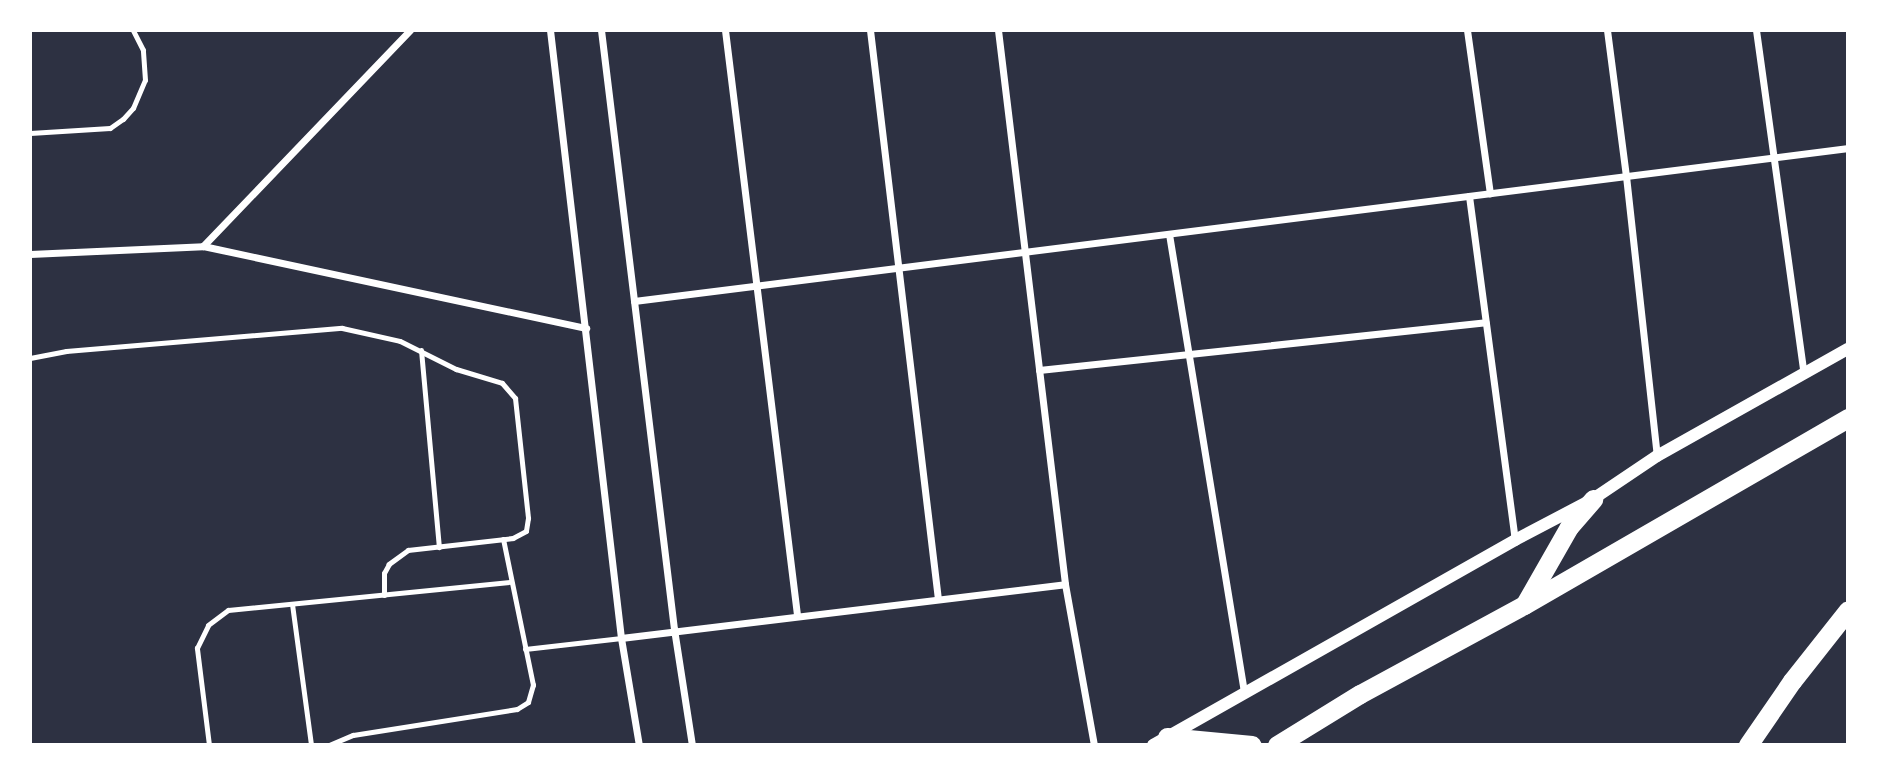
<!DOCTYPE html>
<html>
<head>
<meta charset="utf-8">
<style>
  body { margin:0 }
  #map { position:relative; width:1878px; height:775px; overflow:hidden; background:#2d3142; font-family:"Sofia Sans Condensed",sans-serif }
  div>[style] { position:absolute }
  .service>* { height:5px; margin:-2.5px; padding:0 2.5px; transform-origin:2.5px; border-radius:2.5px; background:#fff }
  .minor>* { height:7px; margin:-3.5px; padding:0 3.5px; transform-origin:3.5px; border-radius:3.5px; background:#fff }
  .tertiary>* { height:12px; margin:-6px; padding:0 6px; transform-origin:6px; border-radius:6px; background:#fff }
  .trunk>* { height:19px; margin:-9.5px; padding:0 9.5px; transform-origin:9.5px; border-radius:9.5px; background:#fff }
  span { translate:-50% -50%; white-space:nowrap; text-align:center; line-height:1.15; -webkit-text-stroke:7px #fff; paint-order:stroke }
  .frame { position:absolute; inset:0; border:32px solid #fff; pointer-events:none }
</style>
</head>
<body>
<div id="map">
  <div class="service">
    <div style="left:30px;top:133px;width:80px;rotate:-3.6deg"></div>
    <div style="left:110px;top:128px;width:16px;rotate:-35deg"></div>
    <div style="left:123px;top:119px;width:15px;rotate:-48deg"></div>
    <div style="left:133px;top:108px;width:30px;rotate:-67deg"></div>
    <div style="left:145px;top:80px;width:30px;rotate:-94deg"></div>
    <div style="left:143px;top:50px;width:22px;rotate:-117deg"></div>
    <div style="left:421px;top:350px;width:198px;rotate:84.8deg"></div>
    <div style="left:30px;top:358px;width:37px;rotate:-11deg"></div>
    <div style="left:66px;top:351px;width:277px;rotate:-4.8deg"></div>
    <div style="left:342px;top:328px;width:59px;rotate:12.6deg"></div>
    <div style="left:400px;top:341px;width:63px;rotate:26.6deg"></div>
    <div style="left:456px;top:369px;width:48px;rotate:16.9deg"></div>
    <div style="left:502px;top:383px;width:20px;rotate:49deg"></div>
    <div style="left:515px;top:398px;width:121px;rotate:83.8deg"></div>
    <div style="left:528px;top:518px;width:13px;rotate:99deg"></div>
    <div style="left:526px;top:531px;width:15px;rotate:152deg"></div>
    <div style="left:513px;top:538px;width:106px;rotate:173.5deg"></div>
    <div style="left:408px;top:550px;width:24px;rotate:144deg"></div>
    <div style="left:389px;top:564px;width:10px;rotate:119deg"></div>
    <div style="left:384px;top:573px;width:22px;rotate:90deg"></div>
    <div style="left:292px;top:604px;width:142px;rotate:82.3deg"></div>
    <div style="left:525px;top:649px;width:97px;rotate:-6.5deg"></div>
    <div style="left:209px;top:745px;width:98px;rotate:-97.1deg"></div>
    <div style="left:197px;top:648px;width:25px;rotate:-64deg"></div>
    <div style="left:208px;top:625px;width:25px;rotate:-37deg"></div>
    <div style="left:228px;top:610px;width:284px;rotate:-5.7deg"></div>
    <div style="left:329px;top:745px;width:26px;rotate:-23deg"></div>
    <div style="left:353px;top:735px;width:166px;rotate:-9deg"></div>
    <div style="left:517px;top:709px;width:13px;rotate:-32deg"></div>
    <div style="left:528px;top:702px;width:18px;rotate:-74deg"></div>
    <div style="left:533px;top:685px;width:149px;rotate:-101.6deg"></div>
  </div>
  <div class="minor">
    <div style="left:550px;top:30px;width:612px;rotate:83.34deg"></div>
    <div style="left:621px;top:638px;width:109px;rotate:80.5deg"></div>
    <div style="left:601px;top:30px;width:603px;rotate:83.05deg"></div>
    <div style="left:674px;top:629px;width:117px;rotate:81.2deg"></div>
    <div style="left:725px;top:30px;width:589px;rotate:82.98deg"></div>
    <div style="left:870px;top:30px;width:573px;rotate:83.19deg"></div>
    <div style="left:998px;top:30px;width:558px;rotate:83.1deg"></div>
    <div style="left:1065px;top:584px;width:164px;rotate:79.8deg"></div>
    <div style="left:1467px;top:30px;width:165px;rotate:82deg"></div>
    <div style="left:1607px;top:30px;width:147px;rotate:82.6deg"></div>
    <div style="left:1626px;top:176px;width:282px;rotate:83.7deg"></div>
    <div style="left:1756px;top:30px;width:348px;rotate:82.1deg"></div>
    <div style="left:1469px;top:196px;width:347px;rotate:82.4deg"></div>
    <div style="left:1169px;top:234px;width:465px;rotate:80.7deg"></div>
    <div style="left:203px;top:246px;width:299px;rotate:-46.2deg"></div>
    <div style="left:30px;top:254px;width:173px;rotate:-2.6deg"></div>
    <div style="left:203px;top:246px;width:392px;rotate:12.1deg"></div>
    <div style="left:634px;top:301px;width:1224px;rotate:-7.18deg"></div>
    <div style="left:1039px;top:370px;width:449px;rotate:-6.1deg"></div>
    <div style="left:621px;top:638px;width:447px;rotate:-6.9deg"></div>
  </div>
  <div class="tertiary">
    <div style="left:1153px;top:745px;width:416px;rotate:-29.5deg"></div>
    <div style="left:1515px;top:540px;width:88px;rotate:-27.7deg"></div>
    <div style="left:1593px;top:499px;width:77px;rotate:-33.9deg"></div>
    <div style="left:1657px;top:456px;width:219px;rotate:-29.3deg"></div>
  </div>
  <div class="trunk">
    <div style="left:1525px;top:604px;width:89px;rotate:-60.3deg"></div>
    <div style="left:1569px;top:527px;width:37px;rotate:-49deg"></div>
    <div style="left:1167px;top:737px;width:85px;rotate:5.4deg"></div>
    <div style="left:1277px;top:745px;width:97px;rotate:-31.6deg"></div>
    <div style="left:1360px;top:694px;width:187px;rotate:-28.5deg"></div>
    <div style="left:1524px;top:605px;width:374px;rotate:-30deg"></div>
    <div style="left:1748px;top:745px;width:78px;rotate:-55.5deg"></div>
    <div style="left:1792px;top:681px;width:90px;rotate:-51.7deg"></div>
  </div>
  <div class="frame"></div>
</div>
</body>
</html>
